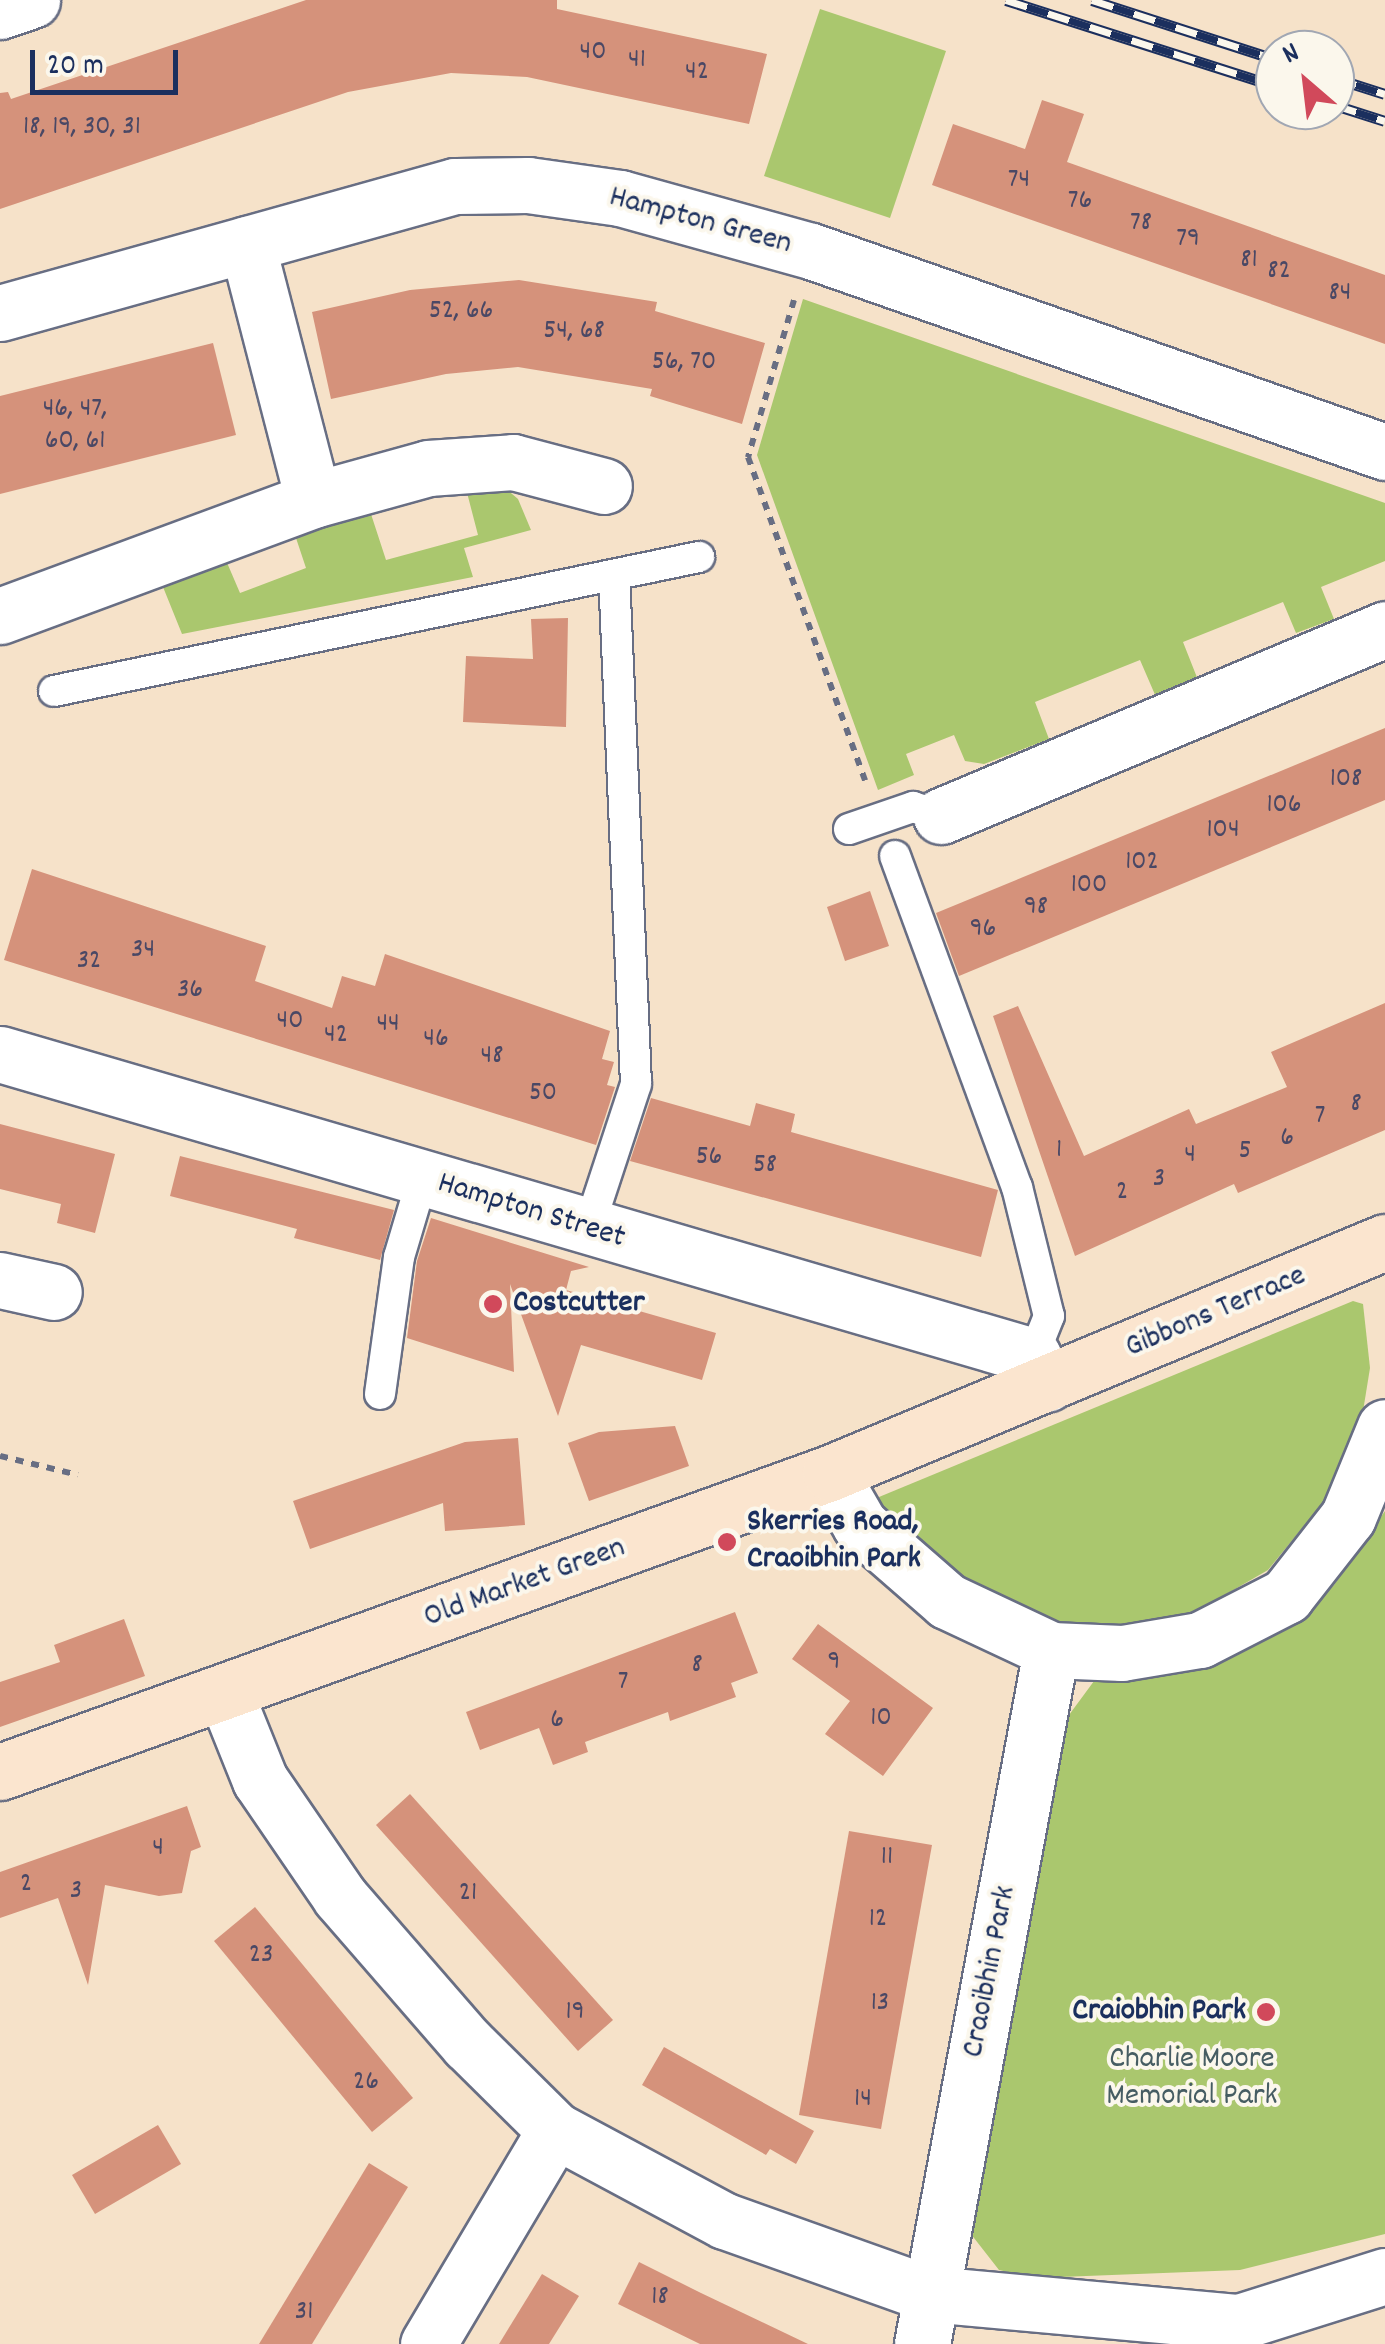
<!DOCTYPE html>
<html>
<head>
<meta charset="utf-8">
<style>
  body { margin:0 }
  #map { position:relative; width:1385px; height:2344px; overflow:hidden; background:#f6e2c9; font-family:Dekko,sans-serif }
  div>[style] { position:absolute }
  .green>* { inset:0; background:#aac76e }
  .building>* { inset:0; background:#d5927b }
  .path>* { height:6px; margin-top:-3px; transform-origin:0; background:repeating-linear-gradient(90deg,#686e83 0 8px,transparent 0 16px) }
  .roads { filter:drop-shadow(2px 0 #686e83) drop-shadow(-2px 0 #686e83) drop-shadow(0 2px #686e83) drop-shadow(0 -2px #686e83) }
  .service>* { height:30px; margin:-15px; padding:0 15px; transform-origin:15px; border-radius:15px; background:#fff }
  .minor>* { height:55px; margin:-27.5px; padding:0 27.5px; transform-origin:27.5px; border-radius:27.5px; background:#fff }
  .tertiary>* { height:55px; margin:-27.5px; padding:0 27.5px; transform-origin:27.5px; border-radius:27.5px; background:#fff }
  .secondary>* { height:55px; margin:-27.5px; padding:0 27.5px; transform-origin:27.5px; border-radius:27.5px; background:#fbe5cf }
  .rail>* { height:11px; margin-top:-5.5px; transform-origin:0; background:repeating-linear-gradient(90deg,#fbf7ec 0 22px,#1b2f5e 0 44px); box-sizing:border-box; border-block:2px solid #1b2f5e }
  .dots>* { width:28px; height:28px; translate:-50% -50%; box-sizing:border-box; border:5px solid #fbf7ec; border-radius:50% }
  span { translate:-50% -50%; white-space:nowrap; text-align:center; line-height:1.15; -webkit-text-stroke:8px #fbf7ec; paint-order:stroke }
  .number-label { font-size:28px; color:#4a4865 }
  .number-label span { -webkit-text-stroke-width:0 }
  .street-label { font-size:32px; color:#1b2f5e }
  .poi-label { font-size:32px; color:#1b2f5e; font-weight:700 }
  .left { translate:0 -50%; text-align:left }
  .right { translate:-100% -50%; text-align:right }
  .park-label { font-size:32px; color:#465d63 }
  .north { position:absolute; left:1255px; top:30px; width:100px; height:100px; box-sizing:border-box; background:#fbf7ec; border:2px solid #a1a7b3; border-radius:50%; rotate:332deg; font-size:28px; font-weight:700; line-height:40px; text-align:center; color:#1b2f5e }
  .north::after { content:''; display:block; margin:auto; width:35px; height:45px; background:#d1495b; clip-path:polygon(50% 0,100% 100%,50% 72%,0 100%) }
  .scale { position:absolute; left:30px; top:50px; width:148px; height:45px; box-sizing:border-box; border:5px solid #1b2f5e; border-top:0; padding-left:12px; font-size:30px; line-height:35px; white-space:nowrap; color:#1b2f5e; -webkit-text-stroke:8px #fbf7ec; paint-order:stroke }
</style>
</head>
<body>
<div id="map">
  <div class="green">
    <div style="clip-path:polygon(820px 9px,946px 51px,890px 218px,764px 176px)"></div>
    <div style="clip-path:polygon(803px 299px,1385px 503px,1385px 561px,1321px 587px,1334px 619px,1296px 633px,1283px 602px,1183px 642px,1198px 680px,1156px 697px,1140px 660px,1035px 702px,1049px 739px,984px 764px,965px 761px,954px 735px,906px 754px,914px 775px,878px 790px,757px 455px)"></div>
    <div style="clip-path:polygon(465px 485px,505px 488px,518px 499px,531px 530px,464px 548px,473px 577px,182px 634px,161px 582px,225px 558px,240px 593px,306px 568px,295px 535px,370px 511px,386px 560px,478px 535px)"></div>
    <div style="clip-path:polygon(1353px 1301px,1363px 1304px,1370px 1368px,1359px 1436px,1343px 1478px,1268px 1570px,1197px 1611px,1156px 1624px,1076px 1630px,992px 1605px,875px 1507px,879px 1497px)"></div>
    <div style="clip-path:polygon(1385px 1511px,1385px 2234px,1240px 2270px,1035px 2278px,999px 2270px,967px 2229px,1069px 1715px,1097px 1677px,1301px 1616px,1334px 1585px)"></div>
  </div>
  <div class="building">
    <div style="clip-path:polygon(306px 0,557px 0,557px 9px,767px 54px,749px 124px,527px 77px,451px 73px,348px 92px,0 209px,0 93px,8px 92px,11px 99px)"></div>
    <div style="clip-path:polygon(1042px 100px,1084px 114px,1067px 162px,1385px 275px,1385px 344px,932px 185px,953px 124px,1025px 149px)"></div>
    <div style="clip-path:polygon(519px 280px,657px 302px,655px 311px,765px 343px,742px 424px,650px 396px,652px 389px,518px 367px,446px 374px,331px 399px,312px 312px,410px 290px)"></div>
    <div style="clip-path:polygon(213px 343px,236px 435px,0 494px,0 396px)"></div>
    <div style="clip-path:polygon(568px 618px,566px 727px,463px 722px,466px 656px,533px 659px,531px 619px)"></div>
    <div style="clip-path:polygon(1385px 728px,1385px 800px,959px 976px,936px 913px)"></div>
    <div style="clip-path:polygon(32px 869px,266px 946px,255px 981px,332px 1008px,342px 976px,375px 986px,385px 954px,610px 1031px,602px 1059px,614px 1062px,607px 1085px,615px 1087px,596px 1145px,4px 960px)"></div>
    <div style="clip-path:polygon(870px 891px,889px 946px,845px 961px,827px 907px)"></div>
    <div style="clip-path:polygon(1385px 1003px,1385px 1130px,1238px 1193px,1234px 1184px,1075px 1256px,993px 1016px,1018px 1006px,1084px 1156px,1189px 1109px,1196px 1124px,1287px 1087px,1271px 1052px)"></div>
    <div style="clip-path:polygon(651px 1098px,750px 1126px,756px 1103px,795px 1114px,791px 1132px,998px 1190px,981px 1257px,630px 1161px)"></div>
    <div style="clip-path:polygon(0 1124px,115px 1154px,95px 1233px,57px 1223px,61px 1204px,0 1189px)"></div>
    <div style="clip-path:polygon(180px 1156px,394px 1210px,380px 1260px,294px 1238px,297px 1229px,170px 1196px)"></div>
    <div style="clip-path:polygon(431px 1218px,589px 1267px,571px 1271px,566px 1290px,716px 1333px,702px 1380px,581px 1345px,558px 1416px,510px 1284px,514px 1372px,407px 1338px,417px 1261px)"></div>
    <div style="clip-path:polygon(675px 1426px,689px 1466px,589px 1501px,568px 1443px,599px 1432px)"></div>
    <div style="clip-path:polygon(518px 1438px,525px 1525px,445px 1531px,443px 1503px,310px 1549px,293px 1501px,465px 1442px)"></div>
    <div style="clip-path:polygon(735px 1612px,758px 1673px,731px 1683px,736px 1697px,670px 1721px,668px 1712px,585px 1742px,588px 1752px,553px 1765px,539px 1728px,480px 1750px,466px 1712px)"></div>
    <div style="clip-path:polygon(124px 1619px,145px 1676px,0 1727px,0 1682px,60px 1662px,54px 1645px)"></div>
    <div style="clip-path:polygon(818px 1624px,933px 1708px,883px 1776px,825px 1734px,850px 1701px,792px 1659px)"></div>
    <div style="clip-path:polygon(410px 1794px,613px 2020px,578px 2051px,376px 1825px)"></div>
    <div style="clip-path:polygon(187px 1806px,201px 1847px,191px 1851px,182px 1893px,159px 1896px,105px 1885px,88px 1985px,58px 1898px,0 1918px,0 1872px)"></div>
    <div style="clip-path:polygon(849px 1831px,932px 1845px,881px 2129px,799px 2115px)"></div>
    <div style="clip-path:polygon(255px 1907px,413px 2098px,372px 2132px,214px 1941px)"></div>
    <div style="clip-path:polygon(664px 2047px,814px 2131px,796px 2164px,770px 2149px,766px 2155px,642px 2085px)"></div>
    <div style="clip-path:polygon(158px 2125px,181px 2164px,95px 2214px,72px 2175px)"></div>
    <div style="clip-path:polygon(369px 2163px,408px 2187px,312px 2344px,259px 2344px)"></div>
    <div style="clip-path:polygon(639px 2262px,701px 2293px,808px 2344px,700px 2344px,618px 2304px)"></div>
    <div style="clip-path:polygon(542px 2274px,579px 2296px,549px 2344px,499px 2344px)"></div>
  </div>
  <div class="path">
    <div style="left:794px;top:300px;width:164px;rotate:106.3deg"></div>
    <div style="left:748px;top:457px;width:344px;rotate:70.1deg"></div>
    <div style="left:0;top:1456px;width:80px;rotate:13.7deg"></div>
  </div>
  <div class="roads">
    <div class="service">
      <div style="left:54px;top:691px;width:659px;rotate:-11.74deg"></div>
      <div style="left:849px;top:829px;width:68px;rotate:-19deg"></div>
      <div style="left:913px;top:807px;width:29px;rotate:18deg"></div>
      <div style="left:895px;top:856px;width:353px;rotate:69.8deg"></div>
      <div style="left:1017px;top:1187px;width:133px;rotate:76.1deg"></div>
      <div style="left:1049px;top:1316px;width:43px;rotate:111.8deg"></div>
      <div style="left:588px;top:1230px;width:154px;rotate:-71.8deg"></div>
      <div style="left:636px;top:1084px;width:509px;rotate:-92.47deg"></div>
      <div style="left:380px;top:1394px;width:138px;rotate:-82.1deg"></div>
      <div style="left:399px;top:1257px;width:80px;rotate:-73.4deg"></div>
    </div>
    <div class="minor">
      <div style="left:0;top:11px;width:34px;rotate:-19deg"></div>
      <div style="left:247px;top:244px;width:264px;rotate:75.5deg"></div>
      <div style="left:0;top:313px;width:472px;rotate:-15.6deg"></div>
      <div style="left:455px;top:186px;width:73px;rotate:-0.8deg"></div>
      <div style="left:528px;top:185px;width:93px;rotate:8deg"></div>
      <div style="left:620px;top:198px;width:198px;rotate:15.5deg"></div>
      <div style="left:811px;top:251px;width:608px;rotate:19.3deg"></div>
      <div style="left:0;top:616px;width:334px;rotate:-20.3deg"></div>
      <div style="left:313px;top:500px;width:119px;rotate:-15.5deg"></div>
      <div style="left:428px;top:468px;width:85px;rotate:-4deg"></div>
      <div style="left:513px;top:462px;width:94px;rotate:14.8deg"></div>
      <div style="left:941px;top:816px;width:482px;rotate:-22.8deg"></div>
      <div style="left:0;top:1280px;width:55px;rotate:12.5deg"></div>
      <div style="left:830px;top:1473px;width:60px;rotate:60deg"></div>
      <div style="left:860px;top:1525px;width:116px;rotate:41.1deg"></div>
      <div style="left:947px;top:1601px;width:115px;rotate:25.2deg"></div>
      <div style="left:1051px;top:1650px;width:71px;rotate:2.4deg"></div>
      <div style="left:1122px;top:1653px;width:79px;rotate:-9.5deg"></div>
      <div style="left:1200px;top:1640px;width:97px;rotate:-27.1deg"></div>
      <div style="left:1286px;top:1596px;width:100px;rotate:-51.9deg"></div>
      <div style="left:1348px;top:1517px;width:97px;rotate:-67.7deg"></div>
      <div style="left:225px;top:1693px;width:94px;rotate:68.1deg"></div>
      <div style="left:260px;top:1780px;width:142px;rotate:55.6deg"></div>
      <div style="left:340px;top:1897px;width:195px;rotate:49deg"></div>
      <div style="left:468px;top:2044px;width:122px;rotate:44.7deg"></div>
      <div style="left:555px;top:2130px;width:193px;rotate:28.2deg"></div>
      <div style="left:725px;top:2221px;width:218px;rotate:19.6deg"></div>
      <div style="left:930px;top:2294px;width:310px;rotate:5.2deg"></div>
      <div style="left:1239px;top:2322px;width:153px;rotate:-17.5deg"></div>
      <div style="left:428px;top:2344px;width:249px;rotate:-59.3deg"></div>
      <div style="left:922px;top:2344px;width:706px;rotate:-79.47deg"></div>
    </div>
    <div class="tertiary">
      <div style="left:0;top:1054px;width:1076px;rotate:16.3deg"></div>
      <div style="left:1033px;top:1356px;width:31px;rotate:63deg"></div>
    </div>
    <div class="secondary">
      <div style="left:0;top:1772px;width:882px;rotate:-19.81deg"></div>
      <div style="left:830px;top:1473px;width:601px;rotate:-22.6deg"></div>
    </div>
  </div>
  <div class="rail">
    <div style="left:1006px;top:0;width:282px;rotate:17.7deg"></div>
    <div style="left:1092px;top:0;width:192px;rotate:17.9deg"></div>
    <div style="left:1335px;top:78px;width:52px;rotate:17.7deg"></div>
    <div style="left:1335px;top:105px;width:52px;rotate:17.7deg"></div>
  </div>
  <div class="dots">
    <div style="left:493px;top:1304px;background:#d1495b"></div>
    <div style="left:727px;top:1542px;background:#d1495b"></div>
    <div style="left:1266px;top:2012px;background:#d1495b"></div>
  </div>
  <div class="number-label">
    <span style="left:593px;top:53px">40</span>
    <span style="left:637px;top:61px">41</span>
    <span style="left:697px;top:73px">42</span>
    <span style="left:82px;top:128px">18, 19, 30, 31</span>
    <span style="left:1019px;top:181px">74</span>
    <span style="left:1080px;top:202px">76</span>
    <span style="left:1141px;top:224px">78</span>
    <span style="left:1188px;top:240px">79</span>
    <span style="left:1249px;top:261px">81</span>
    <span style="left:1279px;top:272px">82</span>
    <span style="left:1340px;top:294px">84</span>
    <span style="left:461px;top:312px">52, 66</span>
    <span style="left:574px;top:332px">54, 68</span>
    <span style="left:684px;top:363px">56, 70</span>
    <span style="left:75px;top:426px">46, 47,<br>60, 61</span>
    <span style="left:1346px;top:780px">108</span>
    <span style="left:1284px;top:806px">106</span>
    <span style="left:1223px;top:831px">104</span>
    <span style="left:1142px;top:863px">102</span>
    <span style="left:1089px;top:886px">100</span>
    <span style="left:1036px;top:908px">98</span>
    <span style="left:983px;top:930px">96</span>
    <span style="left:143px;top:951px">34</span>
    <span style="left:89px;top:962px">32</span>
    <span style="left:190px;top:991px">36</span>
    <span style="left:290px;top:1022px">40</span>
    <span style="left:388px;top:1025px">44</span>
    <span style="left:336px;top:1036px">42</span>
    <span style="left:436px;top:1040px">46</span>
    <span style="left:492px;top:1057px">48</span>
    <span style="left:543px;top:1094px">50</span>
    <span style="left:1356px;top:1105px">8</span>
    <span style="left:1320px;top:1117px">7</span>
    <span style="left:1287px;top:1139px">6</span>
    <span style="left:1059px;top:1151px">1</span>
    <span style="left:1245px;top:1152px">5</span>
    <span style="left:1190px;top:1156px">4</span>
    <span style="left:709px;top:1158px">56</span>
    <span style="left:765px;top:1166px">58</span>
    <span style="left:1159px;top:1180px">3</span>
    <span style="left:1122px;top:1193px">2</span>
    <span style="left:834px;top:1663px">9</span>
    <span style="left:697px;top:1666px">8</span>
    <span style="left:623px;top:1683px">7</span>
    <span style="left:881px;top:1719px">10</span>
    <span style="left:557px;top:1721px">6</span>
    <span style="left:158px;top:1849px">4</span>
    <span style="left:887px;top:1858px">11</span>
    <span style="left:26px;top:1885px">2</span>
    <span style="left:76px;top:1892px">3</span>
    <span style="left:468px;top:1894px">21</span>
    <span style="left:878px;top:1920px">12</span>
    <span style="left:261px;top:1956px">23</span>
    <span style="left:880px;top:2004px">13</span>
    <span style="left:575px;top:2013px">19</span>
    <span style="left:366px;top:2083px">26</span>
    <span style="left:863px;top:2100px">14</span>
    <span style="left:660px;top:2298px">18</span>
    <span style="left:304px;top:2313px">31</span>
  </div>
  <div class="street-label">
    <span style="left:700px;top:222px;rotate:15deg">Hampton Green</span>
    <span style="left:531px;top:1212px;rotate:17deg">Hampton Street</span>
    <span style="left:1216px;top:1313px;rotate:-23deg">Gibbons Terrace</span>
    <span style="left:525px;top:1584px;rotate:-20deg">Old Market Green</span>
    <span style="left:991px;top:1972px;rotate:-79deg">Craoibhin Park</span>
  </div>
  <div class="poi-label">
    <span class="left" style="left:513px;top:1304px">Costcutter</span>
    <span class="left" style="left:747px;top:1542px">Skerries Road,<br>Craoibhin Park</span>
    <span class="right" style="left:1246px;top:2012px">Craiobhin Park</span>
  </div>
  <div class="park-label">
    <span style="left:1192px;top:2079px">Charlie Moore<br>Memorial Park</span>
  </div>
  <div class="north">N</div>
  <div class="scale">20 m</div>
</div>
</body>
</html>
